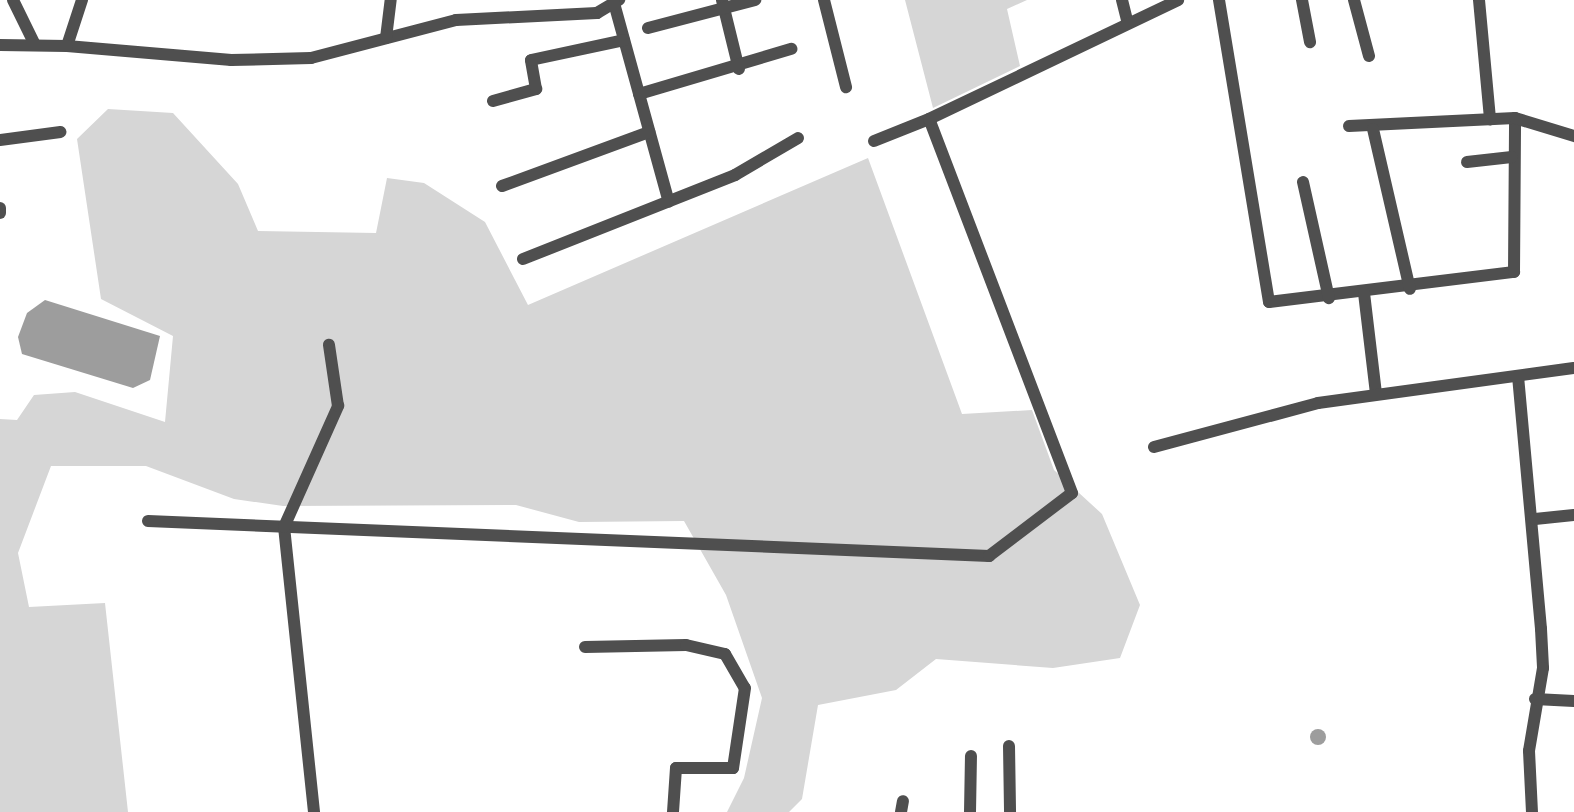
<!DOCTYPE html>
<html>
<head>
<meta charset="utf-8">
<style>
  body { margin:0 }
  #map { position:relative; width:1574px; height:812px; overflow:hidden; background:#fff; font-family:"Public Sans",sans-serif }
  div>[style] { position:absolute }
  .green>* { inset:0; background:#d6d6d6 }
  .water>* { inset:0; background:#9d9d9d }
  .round { border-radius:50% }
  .minor>* { height:12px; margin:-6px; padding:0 6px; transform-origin:6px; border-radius:6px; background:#4f4f4f }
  span { translate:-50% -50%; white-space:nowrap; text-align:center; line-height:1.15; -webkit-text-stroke:7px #fff; paint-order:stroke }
</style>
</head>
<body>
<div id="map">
  <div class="green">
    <div style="clip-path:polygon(905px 0,1027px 0,1007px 9px,1020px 66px,933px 108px)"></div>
    <div style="clip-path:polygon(108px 109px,173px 113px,238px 184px,258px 231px,376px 233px,387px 178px,424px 183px,485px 222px,528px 305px,868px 158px,962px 414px,1032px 410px,1054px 470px,1102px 514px,1140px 605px,1120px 658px,1053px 668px,936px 659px,896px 690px,818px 705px,802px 799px,789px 812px,727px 812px,744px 778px,762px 698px,726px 595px,684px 521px,579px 522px,516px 505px,283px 506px,234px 499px,146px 466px,51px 466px,18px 553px,29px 607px,105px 603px,128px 812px,0 812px,0 419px,17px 420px,34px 395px,75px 392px,165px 422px,173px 336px,101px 299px,77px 139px)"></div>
  </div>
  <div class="water">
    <div style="clip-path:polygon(45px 300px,160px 336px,150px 380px,133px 388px,22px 354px,18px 337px,27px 313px)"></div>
    <div class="round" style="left:1310px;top:729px;width:16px;height:16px"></div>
  </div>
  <div class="minor">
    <div style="left:13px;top:0;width:50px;rotate:63.9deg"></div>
    <div style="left:82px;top:0;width:48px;rotate:108.1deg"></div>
    <div style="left:67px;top:46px;width:165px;rotate:4.9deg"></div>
    <div style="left:231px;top:60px;width:80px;rotate:-1.4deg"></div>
    <div style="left:311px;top:58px;width:150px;rotate:-14.7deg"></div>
    <div style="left:456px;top:20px;width:141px;rotate:-2.8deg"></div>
    <div style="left:597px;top:13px;width:26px;rotate:-31deg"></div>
    <div style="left:722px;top:0;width:71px;rotate:76.2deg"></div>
    <div style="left:824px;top:0;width:90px;rotate:75.8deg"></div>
    <div style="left:1122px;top:0;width:21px;rotate:76deg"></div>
    <div style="left:1219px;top:0;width:306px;rotate:80.6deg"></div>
    <div style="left:1269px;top:302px;width:247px;rotate:-7deg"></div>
    <div style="left:1514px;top:272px;width:154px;rotate:-89.6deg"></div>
    <div style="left:1302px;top:0;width:43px;rotate:79.2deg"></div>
    <div style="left:1354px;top:0;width:58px;rotate:75deg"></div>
    <div style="left:1479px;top:0;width:120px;rotate:84.7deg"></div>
    <div style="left:614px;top:3px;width:206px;rotate:74.6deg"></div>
    <div style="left:648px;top:28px;width:111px;rotate:-14.7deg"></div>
    <div style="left:386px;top:38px;width:38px;rotate:-83deg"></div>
    <div style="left:0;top:45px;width:67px;rotate:0.9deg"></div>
    <div style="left:639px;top:94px;width:159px;rotate:-16.5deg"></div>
    <div style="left:493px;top:101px;width:45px;rotate:-15.6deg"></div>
    <div style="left:536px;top:89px;width:29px;rotate:-100deg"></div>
    <div style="left:531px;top:60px;width:95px;rotate:-12.1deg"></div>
    <div style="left:1349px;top:126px;width:166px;rotate:-2.8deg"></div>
    <div style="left:1515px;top:118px;width:62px;rotate:17deg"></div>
    <div style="left:1373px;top:129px;width:164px;rotate:77deg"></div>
    <div style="left:0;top:140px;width:61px;rotate:-7.6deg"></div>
    <div style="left:874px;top:141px;width:59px;rotate:-21.8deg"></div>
    <div style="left:1467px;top:162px;width:45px;rotate:-6.3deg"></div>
    <div style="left:1303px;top:182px;width:119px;rotate:77.4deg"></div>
    <div style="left:502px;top:186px;width:157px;rotate:-20.2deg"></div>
    <div style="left:0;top:208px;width:5px;rotate:90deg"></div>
    <div style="left:523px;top:259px;width:228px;rotate:-21.6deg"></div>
    <div style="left:735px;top:175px;width:73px;rotate:-30.4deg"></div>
    <div style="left:1364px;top:293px;width:101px;rotate:83.2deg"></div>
    <div style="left:1518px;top:376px;width:254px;rotate:84.8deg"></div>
    <div style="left:1541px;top:629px;width:39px;rotate:87deg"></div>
    <div style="left:1543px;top:668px;width:84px;rotate:99.6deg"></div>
    <div style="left:1529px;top:751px;width:61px;rotate:87.2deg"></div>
    <div style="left:1154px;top:447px;width:170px;rotate:-15deg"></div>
    <div style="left:1318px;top:403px;width:258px;rotate:-7.8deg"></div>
    <div style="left:1535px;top:519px;width:39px;rotate:-6deg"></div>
    <div style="left:148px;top:521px;width:842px;rotate:2.38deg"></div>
    <div style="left:989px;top:556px;width:104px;rotate:-37.2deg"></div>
    <div style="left:1072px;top:493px;width:400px;rotate:-110.9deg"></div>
    <div style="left:929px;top:119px;width:276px;rotate:-25.5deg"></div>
    <div style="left:585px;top:647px;width:101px;rotate:-1.1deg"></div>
    <div style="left:686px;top:645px;width:40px;rotate:13deg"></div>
    <div style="left:725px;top:654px;width:39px;rotate:60deg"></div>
    <div style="left:745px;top:688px;width:81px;rotate:98.5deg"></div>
    <div style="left:733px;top:768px;width:57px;rotate:180deg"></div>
    <div style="left:676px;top:768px;width:44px;rotate:93.9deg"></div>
    <div style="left:1535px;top:699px;width:39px;rotate:3deg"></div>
    <div style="left:1009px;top:746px;width:66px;rotate:89.1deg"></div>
    <div style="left:314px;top:812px;width:287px;rotate:-96deg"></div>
    <div style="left:284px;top:527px;width:133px;rotate:-65.9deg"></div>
    <div style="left:338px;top:406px;width:62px;rotate:-98.4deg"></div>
    <div style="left:901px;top:812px;width:11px;rotate:-80deg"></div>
    <div style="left:970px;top:812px;width:56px;rotate:-89deg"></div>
  </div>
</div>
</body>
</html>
